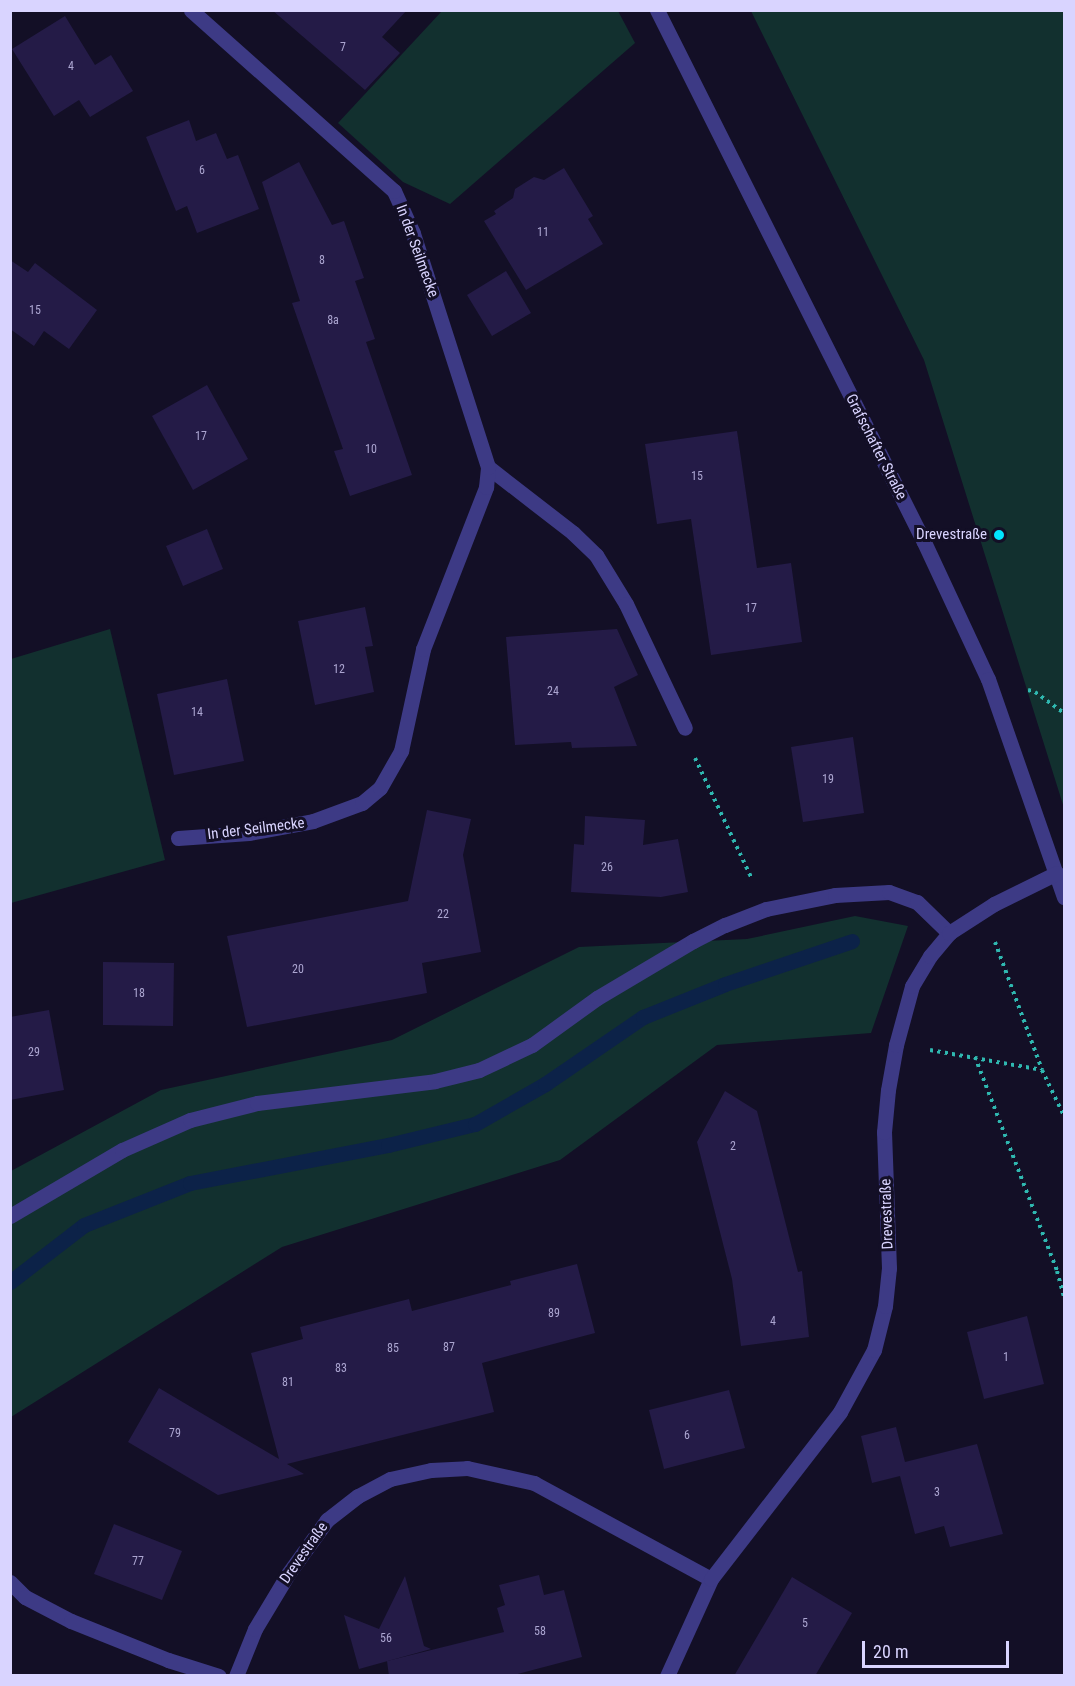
<!DOCTYPE html>
<html>
<head>
<meta charset="utf-8">
<style>
  body { margin:0 }
  #map { position:relative; width:1075px; height:1686px; overflow:hidden; background:#130f26; font-family:"Roboto Condensed",sans-serif }
  div>[style] { position:absolute }
  .green>* { inset:0; background:#12302f }
  .stream>* { height:15px; margin:-7.5px; padding:0 7.5px; transform-origin:7.5px; border-radius:7.5px; background:#0c2248 }
  .building>* { inset:0; background:#241b47 }
  .path>* { height:4px; margin-top:-2px; transform-origin:0; background:repeating-linear-gradient(90deg,#2fb8b0 0 3px,transparent 0 7.5px) }
  .minor>* { height:15px; margin:-7.5px; padding:0 7.5px; transform-origin:7.5px; border-radius:7.5px; background:#3d3a85 }
  .dots>* { width:16px; height:16px; translate:-50% -50%; box-sizing:border-box; border:3px solid #130f26; border-radius:50% }
  span { translate:-50% -50%; white-space:nowrap; text-align:center; line-height:1.15; -webkit-text-stroke:6px #130f26; paint-order:stroke }
  .number-label { font-size:12px; color:#aca6d1 }
  .number-label span { -webkit-text-stroke-width:0 }
  .street-label { font-size:15px; color:#d9d4ff }
  .poi-label { font-size:15px; color:#d9d4ff }
  .right { translate:-100% -50%; text-align:right }
  .frame { position:absolute; inset:0; border:12px solid #d9d4ff; pointer-events:none }
  .scale { position:absolute; left:862px; top:1641px; width:147px; height:27px; box-sizing:border-box; border:3px solid #d9d4ff; border-top:0; padding-left:8px; font-size:18px; line-height:21px; white-space:nowrap; color:#d9d4ff; -webkit-text-stroke:4px #130f26; paint-order:stroke }
</style>
</head>
<body>
<div id="map">
  <div class="green">
    <div style="clip-path:polygon(442px 11px,618px 11px,635px 43px,450px 204px,403px 182px,338px 123px)"></div>
    <div style="clip-path:polygon(751px 11px,1064px 11px,1064px 808px,924px 360px)"></div>
    <div style="clip-path:polygon(110px 629px,165px 860px,11px 903px,11px 659px)"></div>
    <div style="clip-path:polygon(855px 916px,908px 926px,871px 1033px,717px 1045px,560px 1160px,282px 1247px,11px 1417px,11px 1171px,161px 1090px,392px 1040px,579px 947px,747px 939px)"></div>
  </div>
  <div class="stream">
    <div style="left:10px;top:1282px;width:93px;rotate:-37.6deg"></div>
    <div style="left:84px;top:1225px;width:114px;rotate:-21.6deg"></div>
    <div style="left:190px;top:1183px;width:202px;rotate:-10.9deg"></div>
    <div style="left:388px;top:1145px;width:89px;rotate:-13.6deg"></div>
    <div style="left:475px;top:1124px;width:81px;rotate:-29.7deg"></div>
    <div style="left:545px;top:1084px;width:119px;rotate:-34.4deg"></div>
    <div style="left:643px;top:1017px;width:88px;rotate:-21.9deg"></div>
    <div style="left:725px;top:984px;width:134px;rotate:-18.7deg"></div>
  </div>
  <div class="building">
    <div style="clip-path:polygon(272px 10px,407px 10px,382px 37px,400px 53px,365px 90px)"></div>
    <div style="clip-path:polygon(65px 16px,95px 65px,111px 55px,133px 91px,90px 117px,79px 100px,54px 116px,12px 49px)"></div>
    <div style="clip-path:polygon(189px 120px,196px 141px,216px 133px,227px 159px,238px 155px,259px 209px,197px 233px,187px 206px,176px 211px,146px 137px)"></div>
    <div style="clip-path:polygon(299px 162px,332px 225px,344px 221px,364px 278px,355px 281px,375px 339px,366px 342px,412px 475px,350px 496px,334px 451px,343px 449px,292px 303px,300px 301px,262px 182px)"></div>
    <div style="clip-path:polygon(564px 168px,593px 216px,588px 219px,603px 244px,526px 290px,484px 221px,496px 214px,494px 211px,513px 198px,515px 189px,534px 177px,544px 180px)"></div>
    <div style="clip-path:polygon(10px 260px,28px 272px,35px 263px,97px 310px,69px 349px,44px 331px,34px 346px,10px 329px)"></div>
    <div style="clip-path:polygon(506px 271px,531px 313px,492px 336px,467px 295px)"></div>
    <div style="clip-path:polygon(207px 385px,248px 459px,193px 490px,152px 416px)"></div>
    <div style="clip-path:polygon(737px 431px,757px 568px,791px 563px,802px 642px,711px 655px,691px 519px,657px 524px,645px 444px)"></div>
    <div style="clip-path:polygon(207px 529px,223px 569px,183px 586px,166px 546px)"></div>
    <div style="clip-path:polygon(365px 607px,373px 646px,365px 647px,374px 692px,315px 705px,298px 621px)"></div>
    <div style="clip-path:polygon(617px 629px,638px 675px,614px 687px,637px 746px,572px 748px,571px 742px,515px 745px,506px 637px)"></div>
    <div style="clip-path:polygon(227px 679px,244px 761px,174px 775px,157px 694px)"></div>
    <div style="clip-path:polygon(853px 737px,864px 813px,803px 822px,791px 747px)"></div>
    <div style="clip-path:polygon(427px 810px,471px 819px,463px 855px,481px 952px,422px 963px,427px 993px,247px 1027px,227px 936px,408px 901px)"></div>
    <div style="clip-path:polygon(585px 816px,645px 820px,643px 845px,678px 839px,688px 892px,661px 897px,571px 892px,574px 844px,584px 845px)"></div>
    <div style="clip-path:polygon(103px 962px,174px 963px,173px 1026px,103px 1025px)"></div>
    <div style="clip-path:polygon(49px 1010px,64px 1090px,10px 1100px,10px 1017px)"></div>
    <div style="clip-path:polygon(725px 1091px,757px 1111px,798px 1272px,802px 1271px,809px 1337px,741px 1346px,732px 1279px,697px 1142px)"></div>
    <div style="clip-path:polygon(577px 1264px,595px 1333px,482px 1363px,494px 1412px,287px 1464px,304px 1474px,218px 1495px,128px 1442px,159px 1388px,279px 1459px,251px 1353px,303px 1339px,300px 1327px,409px 1299px,412px 1311px,511px 1285px,510px 1281px)"></div>
    <div style="clip-path:polygon(1027px 1316px,1044px 1384px,984px 1399px,967px 1332px)"></div>
    <div style="clip-path:polygon(729px 1390px,745px 1448px,664px 1469px,649px 1410px)"></div>
    <div style="clip-path:polygon(896px 1427px,905px 1462px,977px 1444px,1003px 1534px,950px 1547px,944px 1526px,915px 1534px,900px 1476px,872px 1483px,861px 1436px)"></div>
    <div style="clip-path:polygon(114px 1524px,182px 1551px,162px 1600px,94px 1574px)"></div>
    <div style="clip-path:polygon(539px 1575px,544px 1595px,564px 1590px,582px 1657px,510px 1676px,389px 1676px,387px 1661px,504px 1632px,497px 1608px,505px 1605px,499px 1585px)"></div>
    <div style="clip-path:polygon(405px 1576px,424px 1646px,431px 1649px,359px 1669px,344px 1615px,379px 1629px)"></div>
    <div style="clip-path:polygon(792px 1577px,852px 1613px,815px 1676px,734px 1676px)"></div>
  </div>
  <div class="path">
    <div style="left:1028px;top:690px;width:7px;rotate:16deg"></div>
    <div style="left:1035px;top:692px;width:36px;rotate:36deg"></div>
    <div style="left:695px;top:758px;width:134px;rotate:64.8deg"></div>
    <div style="left:995px;top:942px;width:136px;rotate:69.8deg"></div>
    <div style="left:1042px;top:1070px;width:51px;rotate:64.4deg"></div>
    <div style="left:930px;top:1050px;width:114px;rotate:10.1deg"></div>
    <div style="left:975px;top:1057px;width:229px;rotate:69deg"></div>
    <div style="left:1057px;top:1271px;width:28px;rotate:75deg"></div>
  </div>
  <div class="minor">
    <div style="left:657px;top:10px;width:595px;rotate:63.35deg"></div>
    <div style="left:924px;top:542px;width:151px;rotate:65deg"></div>
    <div style="left:988px;top:679px;width:231px;rotate:70.8deg"></div>
    <div style="left:488px;top:467px;width:108px;rotate:37.8deg"></div>
    <div style="left:573px;top:533px;width:32px;rotate:44deg"></div>
    <div style="left:596px;top:555px;width:57px;rotate:58.5deg"></div>
    <div style="left:626px;top:604px;width:137px;rotate:64.6deg"></div>
    <div style="left:178px;top:838px;width:71px;rotate:-4deg"></div>
    <div style="left:249px;top:833px;width:65px;rotate:-10.6deg"></div>
    <div style="left:313px;top:821px;width:52px;rotate:-20.2deg"></div>
    <div style="left:362px;top:803px;width:23px;rotate:-40deg"></div>
    <div style="left:380px;top:788px;width:43px;rotate:-60.4deg"></div>
    <div style="left:401px;top:751px;width:104px;rotate:-77.8deg"></div>
    <div style="left:423px;top:649px;width:174px;rotate:-68.7deg"></div>
    <div style="left:486px;top:487px;width:20px;rotate:-84deg"></div>
    <div style="left:488px;top:467px;width:246px;rotate:-107.8deg"></div>
    <div style="left:413px;top:233px;width:46px;rotate:-114.3deg"></div>
    <div style="left:394px;top:191px;width:272px;rotate:-138.3deg"></div>
    <div style="left:10px;top:1216px;width:130px;rotate:-30.5deg"></div>
    <div style="left:122px;top:1150px;width:74px;rotate:-23.8deg"></div>
    <div style="left:190px;top:1120px;width:69px;rotate:-14.2deg"></div>
    <div style="left:257px;top:1103px;width:179px;rotate:-7deg"></div>
    <div style="left:435px;top:1081px;width:45px;rotate:-14deg"></div>
    <div style="left:479px;top:1070px;width:59px;rotate:-25.3deg"></div>
    <div style="left:532px;top:1045px;width:80px;rotate:-35.9deg"></div>
    <div style="left:597px;top:998px;width:112px;rotate:-30.7deg"></div>
    <div style="left:693px;top:941px;width:36px;rotate:-27deg"></div>
    <div style="left:725px;top:925px;width:44px;rotate:-21.3deg"></div>
    <div style="left:766px;top:909px;width:70px;rotate:-11.5deg"></div>
    <div style="left:835px;top:895px;width:54px;rotate:-3.2deg"></div>
    <div style="left:889px;top:892px;width:30px;rotate:20deg"></div>
    <div style="left:917px;top:902px;width:45px;rotate:44.1deg"></div>
    <div style="left:10px;top:1582px;width:21px;rotate:45deg"></div>
    <div style="left:25px;top:1597px;width:52px;rotate:27.6deg"></div>
    <div style="left:71px;top:1621px;width:105px;rotate:21.9deg"></div>
    <div style="left:168px;top:1660px;width:53px;rotate:17.4deg"></div>
    <div style="left:236px;top:1676px;width:51px;rotate:-68deg"></div>
    <div style="left:255px;top:1629px;width:64px;rotate:-59deg"></div>
    <div style="left:288px;top:1574px;width:67px;rotate:-54.2deg"></div>
    <div style="left:327px;top:1520px;width:39px;rotate:-38deg"></div>
    <div style="left:358px;top:1496px;width:36px;rotate:-28deg"></div>
    <div style="left:390px;top:1479px;width:42px;rotate:-12.4deg"></div>
    <div style="left:431px;top:1470px;width:36px;rotate:-3deg"></div>
    <div style="left:467px;top:1468px;width:69px;rotate:12.6deg"></div>
    <div style="left:534px;top:1483px;width:201px;rotate:28.5deg"></div>
    <div style="left:667px;top:1676px;width:107px;rotate:-65.6deg"></div>
    <div style="left:711px;top:1579px;width:211px;rotate:-52.3deg"></div>
    <div style="left:840px;top:1412px;width:71px;rotate:-61.3deg"></div>
    <div style="left:874px;top:1350px;width:45px;rotate:-76deg"></div>
    <div style="left:885px;top:1306px;width:38px;rotate:-84deg"></div>
    <div style="left:889px;top:1268px;width:136px;rotate:-92.1deg"></div>
    <div style="left:884px;top:1132px;width:42px;rotate:-84.6deg"></div>
    <div style="left:888px;top:1090px;width:46px;rotate:-79.9deg"></div>
    <div style="left:896px;top:1045px;width:61px;rotate:-74.8deg"></div>
    <div style="left:912px;top:986px;width:35px;rotate:-59deg"></div>
    <div style="left:930px;top:956px;width:30px;rotate:-50deg"></div>
    <div style="left:949px;top:933px;width:54px;rotate:-32.8deg"></div>
    <div style="left:994px;top:904px;width:70px;rotate:-26.2deg"></div>
  </div>
  <div class="dots">
    <div style="left:999px;top:535px;background:#00e5ff"></div>
  </div>
  <div class="number-label">
    <span style="left:343px;top:48px">7</span>
    <span style="left:71px;top:67px">4</span>
    <span style="left:202px;top:171px">6</span>
    <span style="left:543px;top:233px">11</span>
    <span style="left:322px;top:261px">8</span>
    <span style="left:35px;top:311px">15</span>
    <span style="left:333px;top:321px">8a</span>
    <span style="left:201px;top:437px">17</span>
    <span style="left:371px;top:450px">10</span>
    <span style="left:697px;top:477px">15</span>
    <span style="left:751px;top:609px">17</span>
    <span style="left:339px;top:670px">12</span>
    <span style="left:553px;top:692px">24</span>
    <span style="left:197px;top:713px">14</span>
    <span style="left:828px;top:780px">19</span>
    <span style="left:607px;top:868px">26</span>
    <span style="left:443px;top:915px">22</span>
    <span style="left:298px;top:970px">20</span>
    <span style="left:139px;top:994px">18</span>
    <span style="left:34px;top:1053px">29</span>
    <span style="left:733px;top:1147px">2</span>
    <span style="left:554px;top:1314px">89</span>
    <span style="left:773px;top:1322px">4</span>
    <span style="left:449px;top:1348px">87</span>
    <span style="left:393px;top:1349px">85</span>
    <span style="left:1006px;top:1358px">1</span>
    <span style="left:341px;top:1369px">83</span>
    <span style="left:288px;top:1383px">81</span>
    <span style="left:175px;top:1434px">79</span>
    <span style="left:687px;top:1436px">6</span>
    <span style="left:937px;top:1493px">3</span>
    <span style="left:138px;top:1562px">77</span>
    <span style="left:805px;top:1624px">5</span>
    <span style="left:540px;top:1632px">58</span>
    <span style="left:386px;top:1639px">56</span>
  </div>
  <div class="street-label">
    <span style="left:417px;top:251px;rotate:70deg">In der Seilmecke</span>
    <span style="left:876px;top:447px;rotate:63deg">Grafschafter Straße</span>
    <span style="left:256px;top:829px;rotate:-7deg">In der Seilmecke</span>
    <span style="left:887px;top:1214px;rotate:-92deg">Drevestraße</span>
    <span style="left:304px;top:1553px;rotate:-55deg">Drevestraße</span>
  </div>
  <div class="poi-label">
    <span class="right" style="left:987px;top:535px">Drevestraße</span>
  </div>
  <div class="frame"></div>
  <div class="scale">20 m</div>
</div>
</body>
</html>
